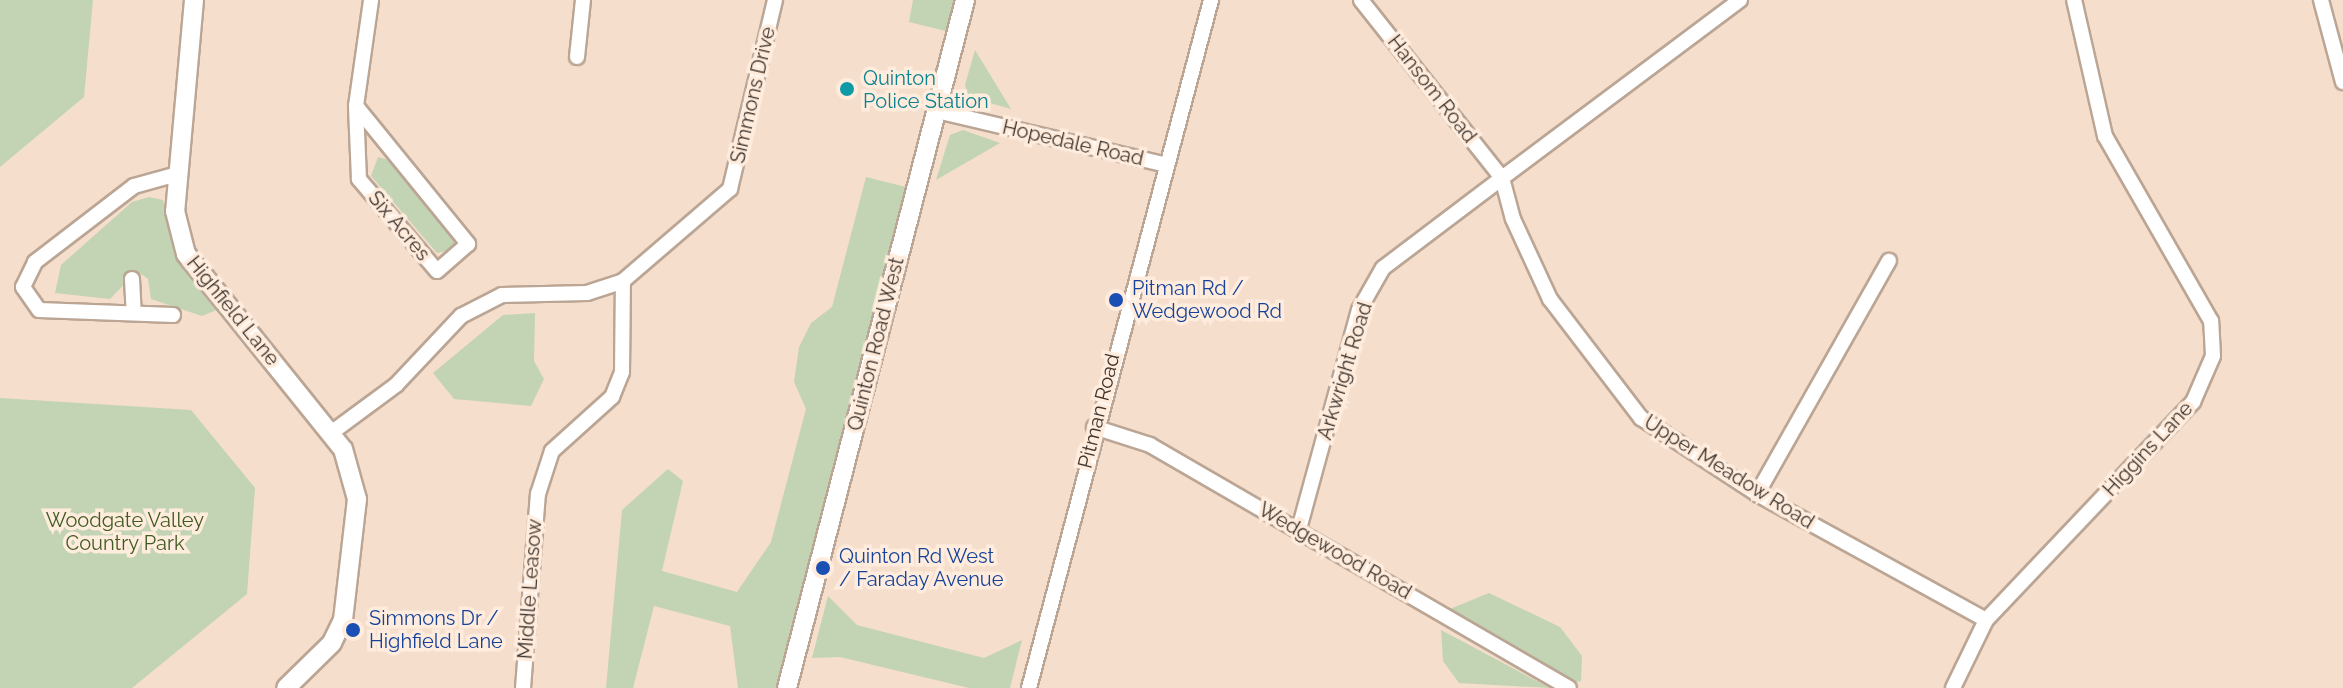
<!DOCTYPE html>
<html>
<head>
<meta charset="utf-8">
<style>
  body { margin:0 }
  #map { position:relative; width:2343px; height:688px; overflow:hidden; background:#f5decc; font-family:Raleway,sans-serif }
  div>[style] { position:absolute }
  .green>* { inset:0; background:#c2d4b3 }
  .roads { filter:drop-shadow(2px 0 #bba594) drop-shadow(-2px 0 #bba594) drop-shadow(0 2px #bba594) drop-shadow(0 -2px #bba594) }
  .minor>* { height:14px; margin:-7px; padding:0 7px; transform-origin:7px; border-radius:7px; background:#fff }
  .tertiary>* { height:18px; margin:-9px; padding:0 9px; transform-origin:9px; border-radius:9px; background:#fff }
  .dots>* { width:22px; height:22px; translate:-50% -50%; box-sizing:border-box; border:4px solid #ffecdd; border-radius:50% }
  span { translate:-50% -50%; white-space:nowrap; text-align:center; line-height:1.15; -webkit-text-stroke:7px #ffecdd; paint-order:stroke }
  .culture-label { font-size:20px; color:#0d838f }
  .left { translate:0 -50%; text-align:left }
  .street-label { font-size:20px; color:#3c332c }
  .transit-label { font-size:20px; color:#164399 }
  .park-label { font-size:20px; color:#3f5b21 }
</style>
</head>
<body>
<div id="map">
  <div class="green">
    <div style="clip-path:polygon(0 0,93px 0,84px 97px,0 167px)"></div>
    <div style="clip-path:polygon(913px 0,955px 0,946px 31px,909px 22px)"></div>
    <div style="clip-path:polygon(975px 50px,1011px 109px,969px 97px,965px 85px)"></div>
    <div style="clip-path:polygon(963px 130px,1000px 143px,936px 180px,950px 135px)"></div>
    <div style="clip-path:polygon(378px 157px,389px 160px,455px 238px,454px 249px,437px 253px,371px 176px)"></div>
    <div style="clip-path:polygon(866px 177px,906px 187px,778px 688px,738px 688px,730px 626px,654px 606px,633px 688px,606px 688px,622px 510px,668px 469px,683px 481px,662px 571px,737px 592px,771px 542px,806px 409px,794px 382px,799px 347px,811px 323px,832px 307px)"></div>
    <div style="clip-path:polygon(149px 197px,163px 200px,182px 264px,219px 309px,202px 316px,151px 299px,148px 279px,137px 271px,110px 299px,55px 293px,61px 265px,132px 202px)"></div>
    <div style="clip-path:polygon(535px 313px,534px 361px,544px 379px,531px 406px,454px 399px,433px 373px,503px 315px)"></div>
    <div style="clip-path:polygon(0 398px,191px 410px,255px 488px,247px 594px,132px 688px,0 688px)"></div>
    <div style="clip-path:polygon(1489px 593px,1560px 627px,1582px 656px,1581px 681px,1571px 683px,1450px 609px)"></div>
    <div style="clip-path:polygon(828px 596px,857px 625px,984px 658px,1022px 640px,1010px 688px,969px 688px,840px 657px,812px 658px)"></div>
    <div style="clip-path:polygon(1441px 630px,1550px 688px,1459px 683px,1443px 661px)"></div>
  </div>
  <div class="roads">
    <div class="minor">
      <div style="left:1740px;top:0;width:297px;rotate:143.2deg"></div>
      <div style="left:1502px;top:178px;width:42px;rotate:75deg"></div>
      <div style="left:1513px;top:219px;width:88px;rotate:65.2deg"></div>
      <div style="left:1550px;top:299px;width:150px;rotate:52.6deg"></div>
      <div style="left:1641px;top:418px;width:139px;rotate:33.2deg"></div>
      <div style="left:1757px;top:494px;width:261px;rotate:28.8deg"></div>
      <div style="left:2321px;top:0;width:85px;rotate:75deg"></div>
      <div style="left:577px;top:57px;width:57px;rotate:-84deg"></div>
      <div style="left:356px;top:106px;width:178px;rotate:50.9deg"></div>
      <div style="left:468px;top:244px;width:41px;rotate:138.9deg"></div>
      <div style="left:437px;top:271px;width:121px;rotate:-130.3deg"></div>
      <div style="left:359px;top:179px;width:73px;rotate:-92.4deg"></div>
      <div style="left:356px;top:106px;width:107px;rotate:-81.9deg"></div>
      <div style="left:937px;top:111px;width:232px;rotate:13.2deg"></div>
      <div style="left:132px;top:279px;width:33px;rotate:87deg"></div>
      <div style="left:173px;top:315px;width:134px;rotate:-177.9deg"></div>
      <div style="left:39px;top:310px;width:28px;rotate:-125deg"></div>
      <div style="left:23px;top:287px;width:28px;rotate:-64deg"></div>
      <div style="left:35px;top:262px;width:125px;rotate:-37.5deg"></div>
      <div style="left:134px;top:186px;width:46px;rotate:-15.3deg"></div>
      <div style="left:1094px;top:427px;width:59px;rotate:17.8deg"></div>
      <div style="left:1150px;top:445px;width:484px;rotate:30.1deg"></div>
      <div style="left:331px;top:433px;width:81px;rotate:-36.4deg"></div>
      <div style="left:396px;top:385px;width:95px;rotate:-46.7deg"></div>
      <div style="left:461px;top:316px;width:46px;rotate:-27.1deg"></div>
      <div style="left:502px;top:295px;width:85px;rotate:-1.3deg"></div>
      <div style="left:587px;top:293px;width:38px;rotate:-18deg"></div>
      <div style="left:623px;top:281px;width:141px;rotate:-40.7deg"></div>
      <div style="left:730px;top:189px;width:194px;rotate:-76.6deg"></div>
      <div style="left:1757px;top:494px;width:268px;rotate:-60.5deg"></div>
      <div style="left:1299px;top:529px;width:227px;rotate:-74.7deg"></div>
      <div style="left:1359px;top:310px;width:48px;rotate:-60.3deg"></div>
      <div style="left:1383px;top:268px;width:149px;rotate:-37.1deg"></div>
      <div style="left:1502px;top:178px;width:227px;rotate:-128.4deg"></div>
      <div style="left:523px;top:688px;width:195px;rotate:-85.6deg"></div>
      <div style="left:538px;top:494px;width:45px;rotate:-72deg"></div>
      <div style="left:552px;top:451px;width:81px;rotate:-42deg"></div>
      <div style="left:612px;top:397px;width:27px;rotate:-68deg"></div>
      <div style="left:622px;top:372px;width:91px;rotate:-89.4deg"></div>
      <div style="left:1029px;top:688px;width:712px;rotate:-75.18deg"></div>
      <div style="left:1953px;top:688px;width:76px;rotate:-64.1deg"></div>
      <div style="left:1986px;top:620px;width:301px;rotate:-46.5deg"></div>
      <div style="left:2193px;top:402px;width:50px;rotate:-66.5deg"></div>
      <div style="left:2213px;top:356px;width:35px;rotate:-93deg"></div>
      <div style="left:2211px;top:321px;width:213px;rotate:-119.8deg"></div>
      <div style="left:2105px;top:136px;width:139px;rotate:-102.8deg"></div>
    </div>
    <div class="tertiary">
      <div style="left:194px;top:0;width:212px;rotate:95.1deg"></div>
      <div style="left:175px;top:211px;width:44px;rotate:75.7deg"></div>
      <div style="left:186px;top:254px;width:250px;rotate:51.2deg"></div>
      <div style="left:343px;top:449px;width:52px;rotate:74.4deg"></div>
      <div style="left:357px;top:499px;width:122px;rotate:96.6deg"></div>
      <div style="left:343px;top:620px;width:25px;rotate:116deg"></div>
      <div style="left:332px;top:643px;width:64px;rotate:135.6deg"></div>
      <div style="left:787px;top:688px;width:711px;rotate:-75.49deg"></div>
    </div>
  </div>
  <div class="dots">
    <div style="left:847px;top:89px;background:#0f9aa8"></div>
    <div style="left:1116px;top:300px;background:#1a4fb4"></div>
    <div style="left:823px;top:568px;background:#1a4fb4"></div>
    <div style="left:353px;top:630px;background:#1a4fb4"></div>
  </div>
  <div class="culture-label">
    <span class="left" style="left:863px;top:90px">Quinton<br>Police Station</span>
  </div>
  <div class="street-label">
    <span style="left:1432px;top:89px;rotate:52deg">Hansom Road</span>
    <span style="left:753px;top:95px;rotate:-77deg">Simmons Drive</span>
    <span style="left:1073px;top:143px;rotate:13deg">Hopedale Road</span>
    <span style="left:399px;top:226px;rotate:50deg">Six Acres</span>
    <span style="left:233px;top:311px;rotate:51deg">Highfield Lane</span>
    <span style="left:876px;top:344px;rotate:-76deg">Quinton Road West</span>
    <span style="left:1345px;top:371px;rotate:-73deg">Arkwright Road</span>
    <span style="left:1099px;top:411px;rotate:-76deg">Pitman Road</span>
    <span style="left:2148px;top:449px;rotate:-47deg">Higgins Lane</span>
    <span style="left:1729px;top:472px;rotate:32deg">Upper Meadow Road</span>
    <span style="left:1335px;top:551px;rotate:30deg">Wedgewood Road</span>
    <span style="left:530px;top:589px;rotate:-86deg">Middle Leasow</span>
  </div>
  <div class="transit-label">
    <span class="left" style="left:1132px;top:300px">Pitman Rd /<br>Wedgewood Rd</span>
    <span class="left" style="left:839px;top:568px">Quinton Rd West<br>/ Faraday Avenue</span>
    <span class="left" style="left:369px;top:630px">Simmons Dr /<br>Highfield Lane</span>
  </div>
  <div class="park-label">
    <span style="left:125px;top:532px">Woodgate Valley<br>Country Park</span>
  </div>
</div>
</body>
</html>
